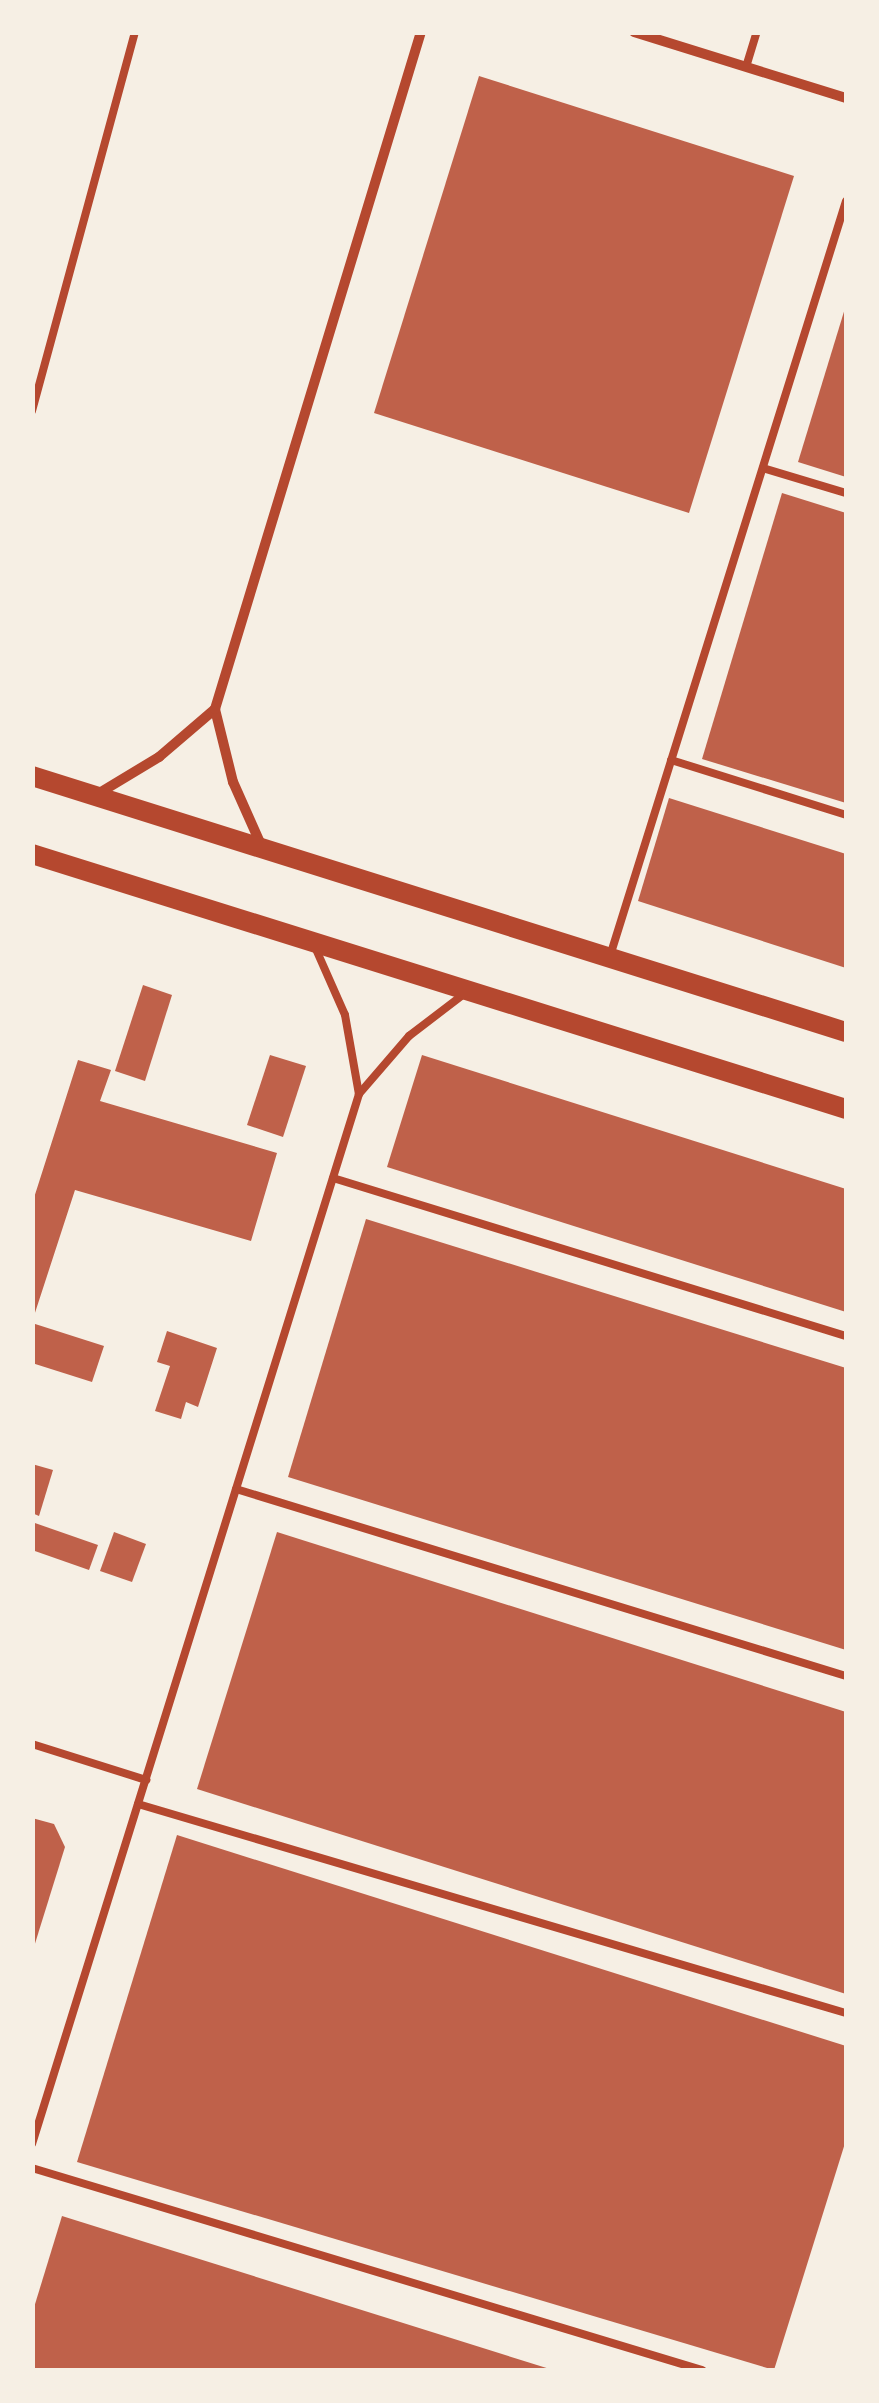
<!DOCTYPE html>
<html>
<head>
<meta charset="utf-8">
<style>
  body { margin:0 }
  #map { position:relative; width:879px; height:2403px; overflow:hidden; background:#f6efe4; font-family:"Source Sans 3",sans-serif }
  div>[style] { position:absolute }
  .building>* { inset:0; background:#bf614a }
  .service>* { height:8px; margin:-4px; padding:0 4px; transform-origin:4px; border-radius:4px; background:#b5482f }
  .minor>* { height:10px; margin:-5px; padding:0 5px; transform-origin:5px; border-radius:5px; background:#b5482f }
  .secondary>* { height:20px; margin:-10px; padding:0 10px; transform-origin:10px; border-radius:10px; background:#b5482f }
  span { translate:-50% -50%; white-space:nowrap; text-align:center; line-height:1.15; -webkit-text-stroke:8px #f6efe4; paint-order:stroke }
  .frame { position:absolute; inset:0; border:35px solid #f6efe4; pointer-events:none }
</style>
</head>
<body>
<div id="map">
  <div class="building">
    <div style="clip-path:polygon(479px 76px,794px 176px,689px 513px,374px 413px)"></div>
    <div style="clip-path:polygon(846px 305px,846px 477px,798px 462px)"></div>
    <div style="clip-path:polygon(782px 493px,846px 513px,846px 803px,702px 759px)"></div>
    <div style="clip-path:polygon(669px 798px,846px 854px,846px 968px,638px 901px)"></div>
    <div style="clip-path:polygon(143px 985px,172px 995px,145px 1081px,115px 1071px)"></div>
    <div style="clip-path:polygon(270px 1055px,306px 1066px,283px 1137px,247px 1125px)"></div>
    <div style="clip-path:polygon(422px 1055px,846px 1189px,846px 1312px,387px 1167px)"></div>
    <div style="clip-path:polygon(78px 1060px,111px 1070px,100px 1101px,277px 1153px,251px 1241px,75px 1190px,32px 1322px,32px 1204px)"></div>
    <div style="clip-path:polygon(366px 1219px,846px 1368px,846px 1650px,288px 1477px)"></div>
    <div style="clip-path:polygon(32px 1323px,104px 1346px,92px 1382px,32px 1363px)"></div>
    <div style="clip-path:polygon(167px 1331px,217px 1348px,198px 1407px,186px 1402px,181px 1419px,155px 1411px,170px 1366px,157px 1362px)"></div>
    <div style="clip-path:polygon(32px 1464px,53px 1470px,39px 1516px,32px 1513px)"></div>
    <div style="clip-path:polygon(32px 1522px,98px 1545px,89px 1570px,32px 1550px)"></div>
    <div style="clip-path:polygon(114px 1532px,146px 1544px,132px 1582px,100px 1571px)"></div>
    <div style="clip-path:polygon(277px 1532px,846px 1712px,846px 1994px,197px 1789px)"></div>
    <div style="clip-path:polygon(32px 1818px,54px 1824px,65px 1847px,33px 1950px)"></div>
    <div style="clip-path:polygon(177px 1835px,846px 2046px,846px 2140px,774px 2370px,77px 2162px)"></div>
    <div style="clip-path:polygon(62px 2216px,553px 2370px,32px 2370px,32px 2314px)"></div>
  </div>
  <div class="service">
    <div style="left:746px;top:67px;width:37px;rotate:-73deg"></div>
    <div style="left:32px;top:411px;width:393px;rotate:-74.8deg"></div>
    <div style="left:763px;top:468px;width:87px;rotate:16.8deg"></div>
    <div style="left:671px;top:760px;width:183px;rotate:17.4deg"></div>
    <div style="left:315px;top:947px;width:74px;rotate:66.2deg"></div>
    <div style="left:345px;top:1015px;width:80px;rotate:80deg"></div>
    <div style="left:610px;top:956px;width:791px;rotate:-72.64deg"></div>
    <div style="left:333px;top:1178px;width:537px;rotate:17.12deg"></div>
    <div style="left:236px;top:1489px;width:638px;rotate:17.04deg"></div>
    <div style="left:32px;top:1744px;width:120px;rotate:17.5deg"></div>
    <div style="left:138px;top:1804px;width:738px;rotate:16.45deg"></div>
    <div style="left:32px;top:2144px;width:1100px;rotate:-72.7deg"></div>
    <div style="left:359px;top:1094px;width:77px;rotate:-49.2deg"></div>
    <div style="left:409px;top:1036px;width:69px;rotate:-37.4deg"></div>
    <div style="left:32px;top:2168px;width:700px;rotate:16.78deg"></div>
  </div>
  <div class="minor">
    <div style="left:634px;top:32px;width:222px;rotate:17.3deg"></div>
    <div style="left:96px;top:795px;width:74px;rotate:-31.1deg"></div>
    <div style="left:159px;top:757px;width:74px;rotate:-40.6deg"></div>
    <div style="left:262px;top:847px;width:71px;rotate:-114deg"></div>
    <div style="left:233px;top:782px;width:75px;rotate:-103.9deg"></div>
    <div style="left:215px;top:709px;width:708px;rotate:-73.08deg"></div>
  </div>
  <div class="secondary">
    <div style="left:32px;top:776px;width:853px;rotate:17.46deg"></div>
    <div style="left:32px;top:854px;width:853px;rotate:17.39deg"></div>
  </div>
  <div class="frame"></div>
</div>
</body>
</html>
